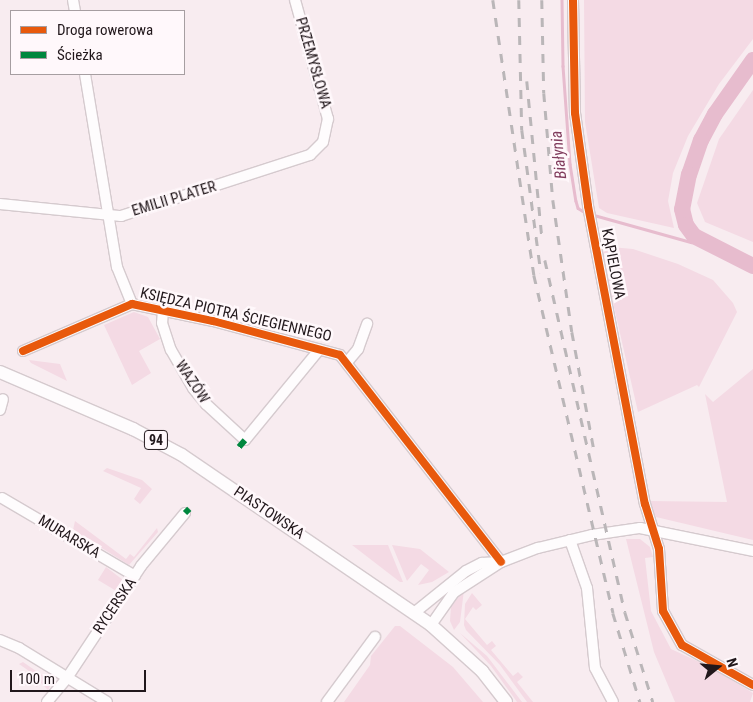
<!DOCTYPE html>
<html>
<head>
<meta charset="utf-8">
<style>
  body { margin:0 }
  #map { position:relative; width:753px; height:702px; overflow:hidden; background:#f8ecf0; font-family:"Roboto Condensed",sans-serif }
  div>[style] { position:absolute }
  .green>* { inset:0; background:#f4dae4 }
  .stream>* { height:2.5px; margin:-1.25px; padding:0 1.25px; transform-origin:1.25px; border-radius:1.25px; background:#e7bcce }
  .river>* { height:16px; margin:-8px; padding:0 8px; transform-origin:8px; border-radius:8px; background:#e7bcce }
  .roads { filter:drop-shadow(1px 0 #d5cace) drop-shadow(-1px 0 #d5cace) drop-shadow(0 1px #d5cace) drop-shadow(0 -1px #d5cace) }
  .minor>* { height:10px; margin:-5px; padding:0 5px; transform-origin:5px; border-radius:5px; background:#fefcfd }
  .major>* { height:12px; margin:-6px; padding:0 6px; transform-origin:6px; border-radius:6px; background:#fefcfd }
  .rail>* { height:2.5px; margin-top:-1.25px; transform-origin:0; background:repeating-linear-gradient(90deg,#bab6b8 0 9px,transparent 0 18px) }
  .quiet>* { height:6px; margin-top:-3px; transform-origin:0; background:repeating-linear-gradient(90deg,#00873e 0 12px,transparent 0 18px) }
  .cycleway>* { height:8px; margin:-4px; padding:0 4px; transform-origin:4px; border-radius:4px; background:#e8590c }
  span { translate:-50% -50%; white-space:nowrap; text-align:center; line-height:1.15; -webkit-text-stroke:5px #fff8fb; paint-order:stroke }
  .shield-label span { padding:1px 4px; background:#fff8fb; border:1px solid; border-radius:4px; -webkit-text-stroke-width:0 }
  .shield-label { font-size:14px; color:#21171b; font-weight:700 }
  .street-label { font-size:15px; color:#21171b }
  .water-label { font-size:16px; color:#813c5d; font-style:italic }
  .legend { position:absolute; left:10px; top:10px; width:175px; height:65px; box-sizing:border-box; background:#fff8fb; border:1px solid #a69ea1; margin:0; padding:6px 9px; list-style:none; font-size:15px; color:#21171b }
  .legend li { display:flex; align-items:center; gap:10px; height:25px }
  .legend b { width:25px; border:1px solid #a69ea1 }
  .north { position:absolute; left:693px; top:642px; width:50px; height:50px; -webkit-text-stroke:4px #fff8fb; paint-order:stroke; rotate:73deg; font-size:14px; font-weight:700; line-height:20px; text-align:center; color:#21171b }
  .north::after { content:''; display:block; margin:auto; width:18px; height:22px; background:#21171b; clip-path:polygon(50% 0,100% 100%,50% 72%,0 100%) }
  .scale { position:absolute; left:10px; top:670px; width:136px; height:22px; box-sizing:border-box; border:2px solid #21171b; border-top:0; padding-left:6px; font-size:15px; line-height:18px; white-space:nowrap; color:#21171b; -webkit-text-stroke:4px #fff8fb; paint-order:stroke }
</style>
</head>
<body>
<div id="map">
  <div class="green">
    <div style="clip-path:polygon(584px 0,753px 0,753px 39px,719px 84px,688px 136px,673px 173px,668px 201px,674px 228px,607px 213px,599px 208px,585px 122px)"></div>
    <div style="clip-path:polygon(753px 90px,753px 242px,705px 222px,697px 203px,719px 139px)"></div>
    <div style="clip-path:polygon(600px 246px,633px 249px,678px 264px,713px 280px,733px 303px,737px 312px,699px 387px,697px 385px,638px 412px)"></div>
    <div style="clip-path:polygon(134px 312px,148px 317px,160px 339px,139px 351px,151px 373px,132px 385px,104px 325px)"></div>
    <div style="clip-path:polygon(29px 360px,60px 364px,67px 381px,31px 363px)"></div>
    <div style="clip-path:polygon(753px 369px,753px 540px,656px 517px,648px 501px,727px 502px,705px 394px,713px 402px)"></div>
    <div style="clip-path:polygon(107px 468px,142px 480px,152px 489px,140px 504px,134px 499px,141px 488px,103px 471px)"></div>
    <div style="clip-path:polygon(75px 521px,126px 559px,130px 554px,134px 557px,157px 528px,158px 532px,129px 565px,73px 530px)"></div>
    <div style="clip-path:polygon(626px 539px,640px 539px,650px 547px,653px 557px,645px 558px,651px 611px,671px 649px,710px 667px,753px 693px,750px 702px,675px 702px,654px 652px)"></div>
    <div style="clip-path:polygon(352px 545px,388px 545px,403px 582px,400px 582px)"></div>
    <div style="clip-path:polygon(392px 545px,420px 549px,449px 572px,432px 582px,418px 585px,429px 570px,421px 564px,407px 581px)"></div>
    <div style="clip-path:polygon(106px 567px,123px 580px,118px 592px,98px 580px)"></div>
    <div style="clip-path:polygon(464px 590px,460px 622px,454px 630px,450px 621px,451px 606px)"></div>
    <div style="clip-path:polygon(472px 593px,482px 605px,476px 610px,473px 607px,465px 619px,487px 645px,492px 641px,496px 646px,491px 650px,513px 676px,518px 672px,523px 677px,517px 682px,533px 702px,527px 702px,500px 665px,466px 630px,464px 625px,465px 604px)"></div>
    <div style="clip-path:polygon(395px 626px,400px 626px,453px 667px,483px 702px,344px 702px,370px 665px,371px 656px)"></div>
    <div style="clip-path:polygon(460px 633px,487px 656px,522px 702px,517px 702px,491px 666px)"></div>
    <div style="clip-path:polygon(23px 662px,52px 682px,48px 690px,40px 682px,37px 687px,31px 682px,33px 679px,27px 674px,29px 671px,19px 664px)"></div>
  </div>
  <div class="stream">
    <div style="left:562px;top:0;width:66px;rotate:89.1deg"></div>
    <div style="left:563px;top:66px;width:98px;rotate:85.9deg"></div>
    <div style="left:570px;top:164px;width:37px;rotate:81deg"></div>
    <div style="left:576px;top:201px;width:7px;rotate:74deg"></div>
    <div style="left:578px;top:208px;width:9px;rotate:32deg"></div>
    <div style="left:594px;top:215px;width:101px;rotate:15.6deg"></div>
    <div style="left:691px;top:242px;width:11px;rotate:-10deg"></div>
  </div>
  <div class="river">
    <div style="left:753px;top:60px;width:66px;rotate:125.1deg"></div>
    <div style="left:715px;top:114px;width:30px;rotate:118deg"></div>
    <div style="left:701px;top:140px;width:36px;rotate:109deg"></div>
    <div style="left:689px;top:174px;width:36px;rotate:101deg"></div>
    <div style="left:682px;top:209px;width:16px;rotate:76deg"></div>
    <div style="left:686px;top:225px;width:14px;rotate:54deg"></div>
    <div style="left:694px;top:236px;width:66px;rotate:27deg"></div>
  </div>
  <div class="roads">
    <div class="minor">
      <div style="left:73px;top:0;width:11px;rotate:80deg"></div>
      <div style="left:573px;top:0;width:113px;rotate:89deg"></div>
      <div style="left:575px;top:113px;width:94px;rotate:82deg"></div>
      <div style="left:588px;top:206px;width:303px;rotate:79.2deg"></div>
      <div style="left:645px;top:504px;width:47px;rotate:72.7deg"></div>
      <div style="left:659px;top:549px;width:62px;rotate:86.3deg"></div>
      <div style="left:663px;top:611px;width:39px;rotate:61deg"></div>
      <div style="left:682px;top:645px;width:81px;rotate:29.4deg"></div>
      <div style="left:85px;top:74px;width:196px;rotate:80.6deg"></div>
      <div style="left:117px;top:267px;width:40px;rotate:68deg"></div>
      <div style="left:0;top:204px;width:122px;rotate:5.7deg"></div>
      <div style="left:121px;top:216px;width:199px;rotate:-17.9deg"></div>
      <div style="left:310px;top:155px;width:18px;rotate:-45deg"></div>
      <div style="left:323px;top:142px;width:24px;rotate:-78deg"></div>
      <div style="left:328px;top:119px;width:123px;rotate:-105.5deg"></div>
      <div style="left:163px;top:310px;width:13px;rotate:94deg"></div>
      <div style="left:162px;top:323px;width:28px;rotate:72deg"></div>
      <div style="left:171px;top:350px;width:44px;rotate:59.9deg"></div>
      <div style="left:193px;top:388px;width:21px;rotate:51deg"></div>
      <div style="left:206px;top:404px;width:53px;rotate:42.7deg"></div>
      <div style="left:245px;top:440px;width:117px;rotate:-50.6deg"></div>
      <div style="left:23px;top:351px;width:119px;rotate:-23.3deg"></div>
      <div style="left:132px;top:304px;width:83px;rotate:11.9deg"></div>
      <div style="left:213px;top:321px;width:131px;rotate:15deg"></div>
      <div style="left:340px;top:355px;width:262px;rotate:52.1deg"></div>
      <div style="left:348px;top:361px;width:16px;rotate:-50deg"></div>
      <div style="left:358px;top:349px;width:27px;rotate:-70deg"></div>
      <div style="left:0;top:410px;width:11px;rotate:-75deg"></div>
      <div style="left:2px;top:498px;width:154px;rotate:30.4deg"></div>
      <div style="left:570px;top:540px;width:51px;rotate:70.5deg"></div>
      <div style="left:587px;top:588px;width:80px;rotate:84.3deg"></div>
      <div style="left:595px;top:668px;width:38px;rotate:62deg"></div>
      <div style="left:414px;top:613px;width:67px;rotate:-38.9deg"></div>
      <div style="left:466px;top:571px;width:18px;rotate:-27deg"></div>
      <div style="left:482px;top:563px;width:18px;rotate:-3deg"></div>
      <div style="left:431px;top:625px;width:39px;rotate:-55deg"></div>
      <div style="left:453px;top:593px;width:57px;rotate:-32.9deg"></div>
      <div style="left:501px;top:562px;width:40px;rotate:-21deg"></div>
      <div style="left:538px;top:548px;width:56px;rotate:-13.5deg"></div>
      <div style="left:592px;top:535px;width:49px;rotate:-8.3deg"></div>
      <div style="left:640px;top:528px;width:115px;rotate:11.5deg"></div>
      <div style="left:0;top:640px;width:21px;rotate:23deg"></div>
      <div style="left:19px;top:648px;width:103px;rotate:31.5deg"></div>
      <div style="left:47px;top:702px;width:31px;rotate:-50deg"></div>
      <div style="left:67px;top:678px;width:134px;rotate:-56.5deg"></div>
      <div style="left:141px;top:566px;width:69px;rotate:-50.3deg"></div>
      <div style="left:327px;top:702px;width:81px;rotate:-53.6deg"></div>
    </div>
    <div class="major">
      <div style="left:0;top:372px;width:145px;rotate:23.2deg"></div>
      <div style="left:133px;top:429px;width:55px;rotate:28deg"></div>
      <div style="left:182px;top:455px;width:301px;rotate:34.3deg"></div>
      <div style="left:431px;top:625px;width:69px;rotate:42deg"></div>
      <div style="left:482px;top:671px;width:39px;rotate:52deg"></div>
    </div>
  </div>
  <div class="rail">
    <div style="left:493px;top:0;width:278px;rotate:81.5deg"></div>
    <div style="left:534px;top:275px;width:347px;rotate:76.8deg"></div>
    <div style="left:613px;top:613px;width:93px;rotate:73.1deg"></div>
    <div style="left:519px;top:0;width:130px;rotate:88.7deg"></div>
    <div style="left:522px;top:130px;width:144px;rotate:82.4deg"></div>
    <div style="left:542px;top:0;width:93px;rotate:88.8deg"></div>
    <div style="left:544px;top:93px;width:107px;rotate:85.2deg"></div>
    <div style="left:553px;top:200px;width:133px;rotate:81.8deg"></div>
    <div style="left:572px;top:332px;width:119px;rotate:79.4deg"></div>
    <div style="left:527px;top:81px;width:158px;rotate:84.5deg"></div>
    <div style="left:545px;top:260px;width:361px;rotate:77.2deg"></div>
    <div style="left:625px;top:612px;width:94px;rotate:72.7deg"></div>
  </div>
  <div class="quiet">
    <div style="left:239px;top:447px;width:9px;rotate:-49deg"></div>
    <div style="left:185px;top:513px;width:6px;rotate:-45deg"></div>
  </div>
  <div class="cycleway">
    <div style="left:573px;top:0;width:113px;rotate:89deg"></div>
    <div style="left:575px;top:113px;width:94px;rotate:82deg"></div>
    <div style="left:588px;top:206px;width:303px;rotate:79.2deg"></div>
    <div style="left:645px;top:504px;width:47px;rotate:72.7deg"></div>
    <div style="left:659px;top:549px;width:62px;rotate:86.3deg"></div>
    <div style="left:663px;top:611px;width:39px;rotate:61deg"></div>
    <div style="left:682px;top:645px;width:81px;rotate:29.4deg"></div>
    <div style="left:23px;top:351px;width:119px;rotate:-23.3deg"></div>
    <div style="left:132px;top:304px;width:83px;rotate:11.9deg"></div>
    <div style="left:213px;top:321px;width:131px;rotate:15deg"></div>
    <div style="left:340px;top:355px;width:262px;rotate:52.1deg"></div>
  </div>
  <div class="shield-label">
    <span style="left:156px;top:440px">94</span>
  </div>
  <div class="street-label">
    <span style="left:313px;top:63px;rotate:74deg">PRZEMYSŁOWA</span>
    <span style="left:174px;top:199px;rotate:-17deg">EMILII PLATER</span>
    <span style="left:613px;top:264px;rotate:79deg">KĄPIELOWA</span>
    <span style="left:236px;top:315px;rotate:13deg">KSIĘDZA PIOTRA ŚCIEGIENNEGO</span>
    <span style="left:192px;top:382px;rotate:56deg">WAZÓW</span>
    <span style="left:269px;top:513px;rotate:34deg">PIASTOWSKA</span>
    <span style="left:69px;top:537px;rotate:31deg">MURARSKA</span>
    <span style="left:115px;top:606px;rotate:-56deg">RYCERSKA</span>
  </div>
  <div class="water-label">
    <span style="left:559px;top:155px;rotate:-96deg">Białynia</span>
  </div>
  <ul class="legend">
  <li><b style="height:6px;background:#e8590c"></b>Droga rowerowa</li>
  <li><b style="height:6px;background:#00873e"></b>Ścieżka</li>
  </ul>
  <div class="north">N</div>
  <div class="scale">100 m</div>
</div>
</body>
</html>
